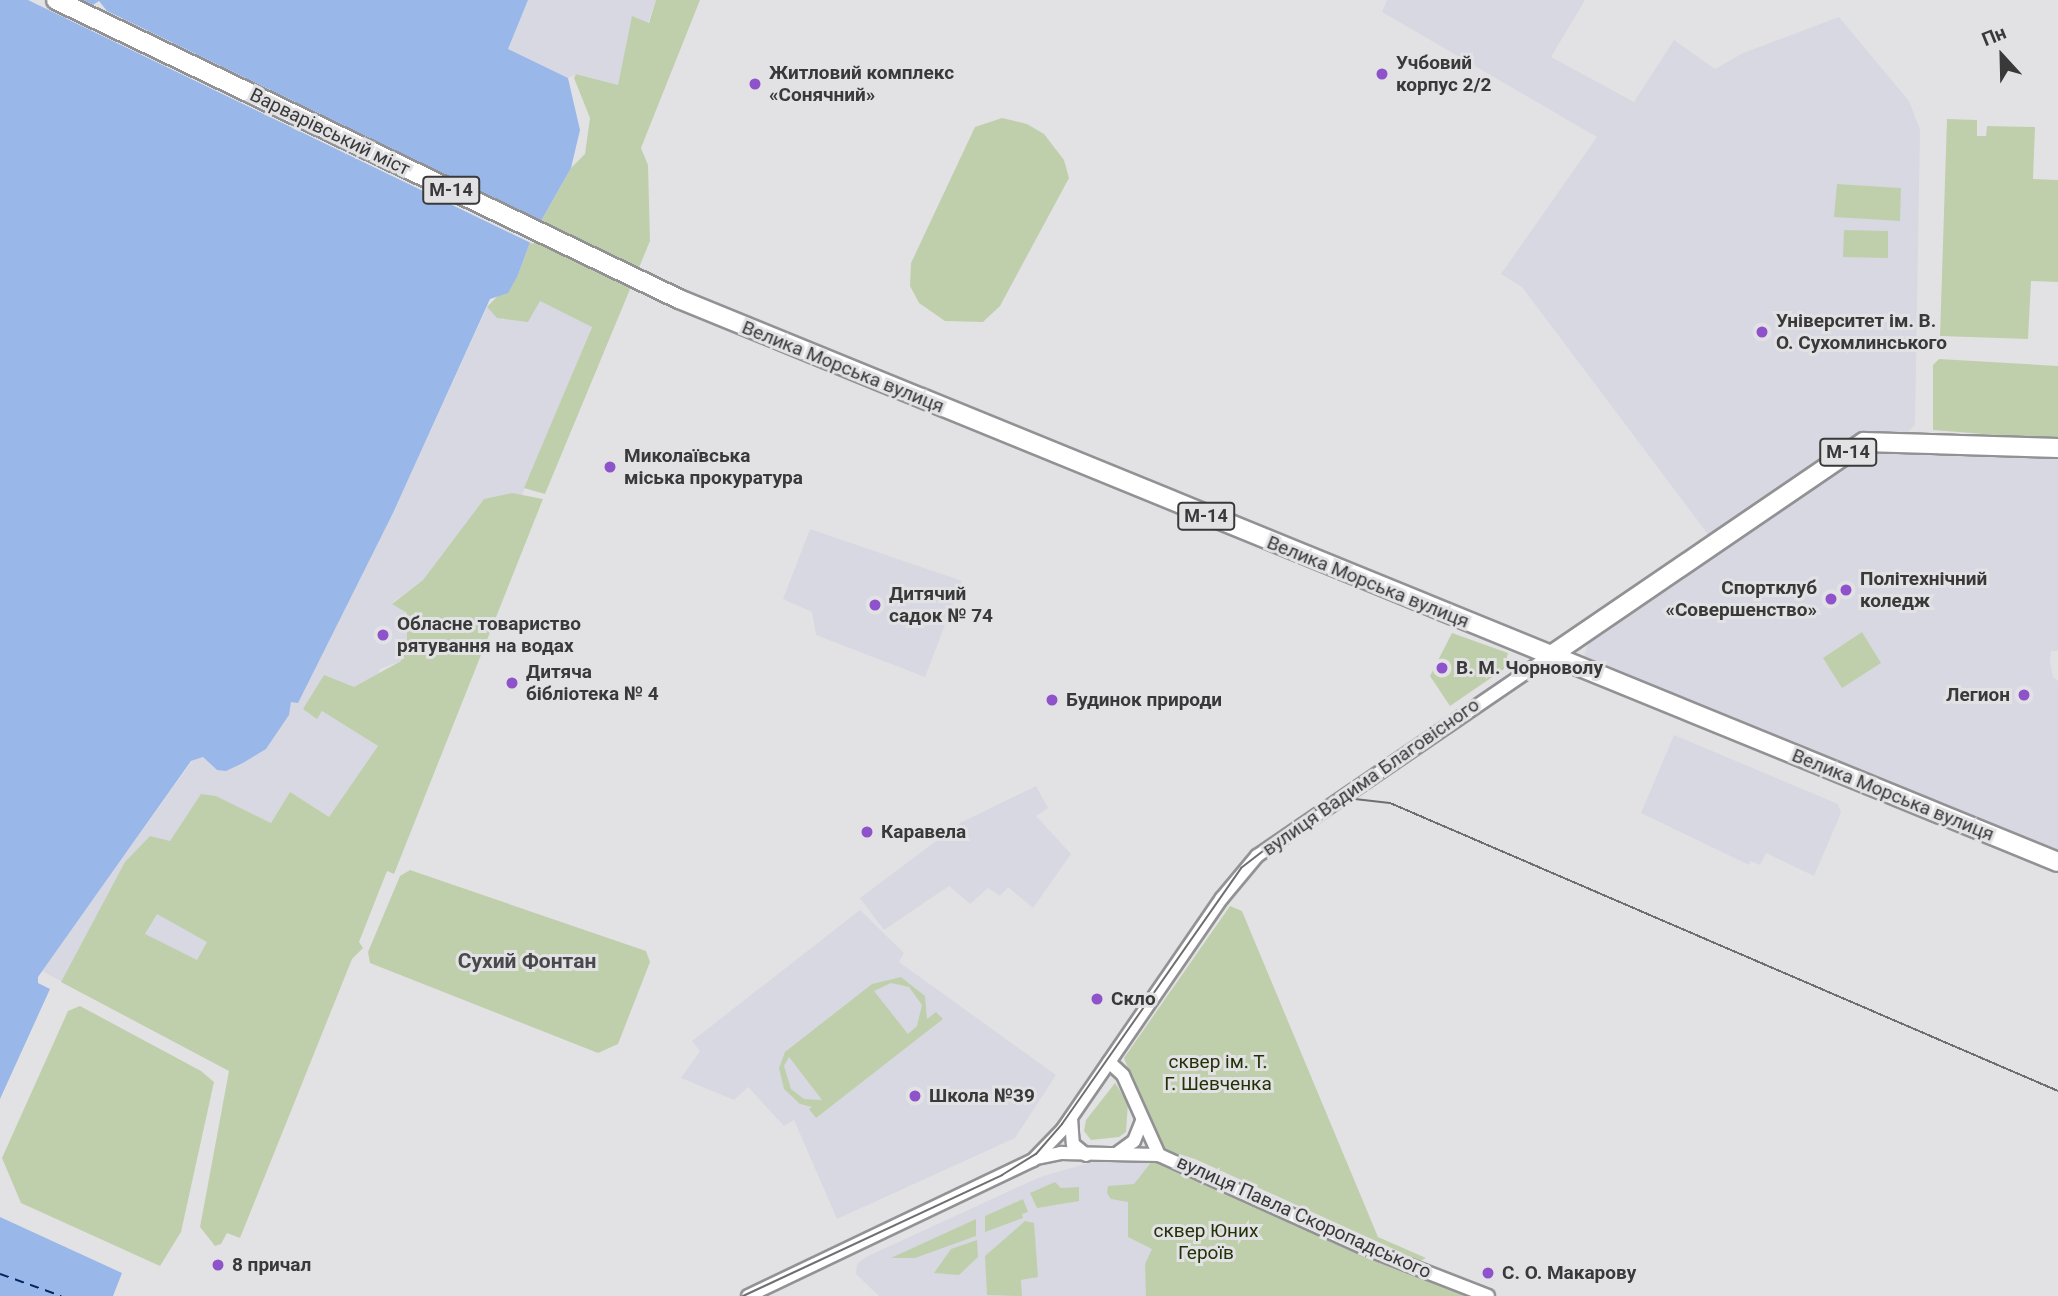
<!DOCTYPE html>
<html>
<head>
<meta charset="utf-8">
<style>
  body { margin:0 }
  #map { position:relative; width:2058px; height:1296px; overflow:hidden; background:#e2e2e5; font-family:Roboto,sans-serif }
  div>[style] { position:absolute }
  .built>* { inset:0; background:#d7d8e2 }
  .green>* { inset:0; background:#c0cfab }
  .water>* { inset:0; background:#99b8e9 }
  .pier>* { inset:0; background:#e2e2e5 }
  .ferry>* { height:2px; margin-top:-1px; transform-origin:0; background:repeating-linear-gradient(90deg,#032760 0 9px,transparent 0 16px) }
  .roads { filter:drop-shadow(2px 0 #929295) drop-shadow(-2px 0 #929295) drop-shadow(0 2px #929295) drop-shadow(0 -2px #929295) }
  .minor>* { height:12px; margin:-6px; padding:0 6px; transform-origin:6px; border-radius:6px; background:#fff }
  .highway>* { height:18px; margin:-9px; padding:0 9px; transform-origin:9px; border-radius:9px; background:#fff }
  .tram>* { height:2px; margin:-1px; padding:0 1px; transform-origin:1px; border-radius:1px; background:#6f6f71 }
  .dots>* { width:19px; height:19px; translate:-50% -50%; box-sizing:border-box; border:4px solid #e2e2e5; border-radius:50% }
  span { translate:-50% -50%; white-space:nowrap; text-align:center; line-height:1.15; -webkit-text-stroke:6px #e2e2e5; paint-order:stroke }
  .shield-label span { padding:2px 5px; background:#e2e2e5; border:2px solid; border-radius:5px; -webkit-text-stroke-width:0 }
  .shield-label { font-size:18px; color:#39393a; font-weight:700 }
  .poi-label { font-size:19px; color:#39393a; font-weight:700 }
  .left { translate:0 -50%; text-align:left }
  .right { translate:-100% -50%; text-align:right }
  .street-label { font-size:19px; color:#39393a }
  .park-label { font-size:19px; color:#233107 }
  .neighbourhood-label { font-size:21px; color:#49494c; font-weight:700 }
  .north { position:absolute; left:1967px; top:21px; width:70px; height:70px; -webkit-text-stroke:5px #e2e2e5; paint-order:stroke; rotate:338deg; font-size:19px; font-weight:700; line-height:28px; text-align:center; color:#39393a }
  .north::after { content:''; display:block; margin:auto; width:24px; height:32px; background:#39393a; clip-path:polygon(50% 0,100% 100%,50% 72%,0 100%) }
</style>
</head>
<body>
<div id="map">
  <div class="built">
    <div style="clip-path:polygon(528px 0,656px 0,625px 87px,577px 74px,568px 78px,507px 49px)"></div>
    <div style="clip-path:polygon(1387px 0,1585px 0,1551px 57px,1634px 102px,1674px 40px,1715px 69px,1743px 53px,1839px 17px,1909px 101px,1920px 130px,1915px 425px,1908px 432px,1860px 434px,1710px 537px,1522px 287px,1501px 274px,1597px 137px,1382px 12px)"></div>
    <div style="clip-path:polygon(540px 301px,592px 326px,522px 495px,484px 499px,423px 580px,392px 603px,407px 613px,407px 648px,401px 661px,380px 669px,377px 678px,303px 709px,317px 718px,322px 711px,378px 746px,229px 1071px,42px 971px,192px 761px,203px 757px,217px 770px,243px 763px,266px 749px,289px 715px,286px 712px,393px 513px,487px 307px,503px 320px)"></div>
    <div style="clip-path:polygon(1871px 449px,2058px 456px,2058px 651px,2051px 651px,2050px 660px,2053px 677px,2058px 681px,2058px 854px,1584px 656px,1590px 637px)"></div>
    <div style="clip-path:polygon(810px 529px,962px 581px,925px 677px,816px 635px,812px 612px,783px 599px)"></div>
    <div style="clip-path:polygon(1674px 735px,1838px 804px,1841px 813px,1814px 876px,1766px 853px,1760px 865px,1751px 861px,1749px 865px,1641px 813px)"></div>
    <div style="clip-path:polygon(1036px 786px,1048px 808px,1036px 816px,1071px 854px,1033px 908px,1008px 887px,1000px 896px,988px 888px,970px 904px,949px 886px,884px 930px,860px 898px,960px 823px)"></div>
    <div style="clip-path:polygon(860px 910px,904px 953px,899px 962px,1056px 1075px,1015px 1138px,837px 1219px,794px 1120px,784px 1126px,748px 1087px,734px 1100px,681px 1078px,700px 1051px,692px 1041px)"></div>
    <div style="clip-path:polygon(1130px 1158px,1152px 1161px,1203px 1180px,1344px 1248px,1465px 1296px,879px 1296px,856px 1274px,857px 1264px,866px 1257px,1040px 1177px,1092px 1162px)"></div>
  </div>
  <div class="green">
    <div style="clip-path:polygon(656px 0,700px 0,641px 148px,648px 165px,650px 241px,545px 494px,524px 488px,592px 327px,540px 301px,528px 322px,497px 318px,487px 307px,518px 275px,532px 237px,571px 168px,585px 154px,590px 118px,574px 78px,576px 74px,618px 85px,632px 16px,649px 23px)"></div>
    <div style="clip-path:polygon(1002px 118px,1027px 124px,1044px 134px,1064px 160px,1069px 178px,1000px 306px,983px 322px,945px 321px,919px 303px,910px 286px,911px 263px,975px 127px)"></div>
    <div style="clip-path:polygon(1947px 119px,1977px 120px,1977px 136px,1986px 136px,1987px 126px,2035px 127px,2033px 179px,2058px 180px,2058px 282px,2031px 281px,2028px 339px,1940px 336px)"></div>
    <div style="clip-path:polygon(1837px 184px,1901px 188px,1900px 221px,1834px 217px)"></div>
    <div style="clip-path:polygon(1844px 230px,1888px 231px,1888px 258px,1843px 257px)"></div>
    <div style="clip-path:polygon(1939px 359px,2058px 366px,2058px 440px,1933px 430px,1933px 365px)"></div>
    <div style="clip-path:polygon(evenodd,512px 493px,543px 499px,394px 874px,387px 871px,359px 942px,363px 948px,352px 959px,240px 1238px,227px 1233px,221px 1244px,215px 1246px,200px 1227px,229px 1071px,61px 982px,125px 862px,150px 836px,170px 841px,201px 794px,216px 796px,271px 823px,290px 792px,329px 817px,378px 746px,322px 711px,317px 719px,303px 709px,324px 675px,354px 687px,401px 661px,407px 648px,407px 613px,392px 604px,423px 580px,484px 499px,512px 493px,157px 914px,207px 942px,197px 960px,145px 934px,157px 914px)"></div>
    <div style="clip-path:polygon(1862px 632px,1881px 663px,1842px 688px,1823px 658px)"></div>
    <div style="clip-path:polygon(1452px 633px,1508px 653px,1504px 669px,1450px 706px,1430px 676px)"></div>
    <div style="clip-path:polygon(410px 870px,646px 951px,650px 962px,618px 1044px,598px 1053px,370px 963px,368px 952px,400px 876px)"></div>
    <div style="clip-path:polygon(1230px 906px,1242px 911px,1378px 1237px,1426px 1258px,1420px 1261px,1195px 1159px,1159px 1148px,1124px 1058px)"></div>
    <div style="clip-path:polygon(evenodd,901px 977px,925px 996px,927px 1019px,936px 1012px,943px 1019px,816px 1118px,809px 1109px,812px 1107px,800px 1104px,784px 1089px,779px 1068px,785px 1052px,872px 984px,901px 977px,891px 983px,909px 987px,922px 1005px,917px 1026px,908px 1034px,874px 991px,891px 983px,901px 977px,789px 1057px,822px 1100px,804px 1099px,791px 1089px,784px 1066px,789px 1057px)"></div>
    <div style="clip-path:polygon(80px 1006px,201px 1071px,214px 1082px,181px 1232px,160px 1266px,21px 1203px,2px 1158px,68px 1011px)"></div>
    <div style="clip-path:polygon(1115px 1083px,1128px 1103px,1126px 1132px,1119px 1137px,1091px 1140px,1084px 1131px,1086px 1120px)"></div>
    <div style="clip-path:polygon(1152px 1161px,1203px 1180px,1344px 1248px,1465px 1296px,1146px 1296px,1145px 1264px,1152px 1249px,1128px 1237px,1128px 1202px,1111px 1199px,1107px 1193px,1108px 1186px,1134px 1184px)"></div>
    <div style="clip-path:polygon(1055px 1182px,1061px 1188px,1079px 1187px,1079px 1201px,1037px 1208px,1030px 1193px)"></div>
    <div style="clip-path:polygon(1023px 1199px,1028px 1212px,1022px 1214px,1023px 1218px,985px 1232px,985px 1216px)"></div>
    <div style="clip-path:polygon(976px 1219px,976px 1236px,915px 1258px,891px 1258px)"></div>
    <div style="clip-path:polygon(1025px 1221px,1034px 1223px,1038px 1277px,1021px 1280px,1022px 1296px,987px 1295px,985px 1256px)"></div>
    <div style="clip-path:polygon(977px 1240px,978px 1257px,959px 1275px,934px 1273px,951px 1249px)"></div>
  </div>
  <div class="water">
    <div style="clip-path:polygon(0 0,528px 0,508px 49px,568px 78px,580px 130px,571px 168px,532px 237px,518px 275px,508px 293px,490px 299px,393px 513px,298px 703px,291px 702px,289px 715px,266px 749px,243px 763px,226px 771px,217px 770px,203px 757px,191px 761px,38px 977px,38px 983px,50px 989px,0 1099px)"></div>
    <div style="clip-path:polygon(0 1217px,122px 1273px,113px 1296px,0 1296px)"></div>
  </div>
  <div class="pier">
    <div style="clip-path:polygon(28px 0,83px 0,93px 5px,99px 1px,107px 11px,546px 223px,533px 244px)"></div>
  </div>
  <div class="ferry">
    <div style="left:0;top:1274px;width:65px;rotate:19.8deg"></div>
  </div>
  <div class="roads">
    <div class="minor">
      <div style="left:1109px;top:1062px;width:19px;rotate:43deg"></div>
      <div style="left:1123px;top:1075px;width:88px;rotate:65.8deg"></div>
      <div style="left:1071px;top:1118px;width:26px;rotate:86deg"></div>
      <div style="left:1073px;top:1144px;width:17px;rotate:40deg"></div>
      <div style="left:1116px;top:1154px;width:22px;rotate:-36deg"></div>
      <div style="left:1134px;top:1141px;width:22px;rotate:-68deg"></div>
      <div style="left:1037px;top:1158px;width:25px;rotate:-12deg"></div>
      <div style="left:1061px;top:1153px;width:98px;rotate:1.2deg"></div>
      <div style="left:1159px;top:1155px;width:226px;rotate:24.3deg"></div>
      <div style="left:1365px;top:1248px;width:132px;rotate:21.3deg"></div>
      <div style="left:748px;top:1296px;width:316px;rotate:-25.5deg"></div>
      <div style="left:1033px;top:1160px;width:43px;rotate:-45.9deg"></div>
      <div style="left:1063px;top:1129px;width:280px;rotate:-55.5deg"></div>
      <div style="left:1222px;top:898px;width:55px;rotate:-50.2deg"></div>
      <div style="left:1257px;top:856px;width:355px;rotate:-34.3deg"></div>
    </div>
    <div class="highway">
      <div style="left:56px;top:0;width:691px;rotate:25.64deg"></div>
      <div style="left:679px;top:299px;width:1489px;rotate:22.21deg"></div>
      <div style="left:1550px;top:656px;width:380px;rotate:-34.3deg"></div>
      <div style="left:1864px;top:442px;width:194px;rotate:1.8deg"></div>
    </div>
  </div>
  <div class="tram">
    <div style="left:743px;top:1296px;width:286px;rotate:-25deg"></div>
    <div style="left:1002px;top:1175px;width:40px;rotate:-32deg"></div>
    <div style="left:1036px;top:1154px;width:40px;rotate:-49deg"></div>
    <div style="left:1062px;top:1124px;width:312px;rotate:-55deg"></div>
    <div style="left:1241px;top:868px;width:95px;rotate:-37.7deg"></div>
    <div style="left:1316px;top:810px;width:32px;rotate:-22deg"></div>
    <div style="left:1346px;top:798px;width:44px;rotate:6.5deg"></div>
    <div style="left:1390px;top:803px;width:727px;rotate:23.32deg"></div>
  </div>
  <div class="dots">
    <div style="left:1382px;top:74px;background:#8e53ca"></div>
    <div style="left:755px;top:84px;background:#8e53ca"></div>
    <div style="left:1762px;top:332px;background:#8e53ca"></div>
    <div style="left:610px;top:467px;background:#8e53ca"></div>
    <div style="left:1846px;top:590px;background:#8e53ca"></div>
    <div style="left:1831px;top:599px;background:#8e53ca"></div>
    <div style="left:875px;top:605px;background:#8e53ca"></div>
    <div style="left:383px;top:635px;background:#8e53ca"></div>
    <div style="left:1442px;top:668px;background:#8e53ca"></div>
    <div style="left:512px;top:683px;background:#8e53ca"></div>
    <div style="left:2024px;top:695px;background:#8e53ca"></div>
    <div style="left:1052px;top:700px;background:#8e53ca"></div>
    <div style="left:867px;top:832px;background:#8e53ca"></div>
    <div style="left:1097px;top:999px;background:#8e53ca"></div>
    <div style="left:915px;top:1096px;background:#8e53ca"></div>
    <div style="left:218px;top:1265px;background:#8e53ca"></div>
    <div style="left:1488px;top:1273px;background:#8e53ca"></div>
  </div>
  <div class="shield-label">
    <span style="left:451px;top:190px">М-14</span>
    <span style="left:1848px;top:452px">М-14</span>
    <span style="left:1206px;top:516px">М-14</span>
  </div>
  <div class="poi-label">
    <span class="left" style="left:1396px;top:74px">Учбовий<br>корпус 2/2</span>
    <span class="left" style="left:769px;top:84px">Житловий комплекс<br>«Сонячний»</span>
    <span class="left" style="left:1776px;top:332px">Університет ім. В.<br>О. Сухомлинського</span>
    <span class="left" style="left:624px;top:467px">Миколаївська<br>міська прокуратура</span>
    <span class="left" style="left:1860px;top:590px">Політехнічний<br>коледж</span>
    <span class="right" style="left:1817px;top:599px">Спортклуб<br>«Совершенство»</span>
    <span class="left" style="left:889px;top:605px">Дитячий<br>садок № 74</span>
    <span class="left" style="left:397px;top:635px">Обласне товариство<br>рятування на водах</span>
    <span class="left" style="left:1456px;top:668px">В. М. Чорноволу</span>
    <span class="left" style="left:526px;top:683px">Дитяча<br>бібліотека № 4</span>
    <span class="right" style="left:2010px;top:695px">Легион</span>
    <span class="left" style="left:1066px;top:700px">Будинок природи</span>
    <span class="left" style="left:881px;top:832px">Каравела</span>
    <span class="left" style="left:1111px;top:999px">Скло</span>
    <span class="left" style="left:929px;top:1096px">Школа №39</span>
    <span class="left" style="left:232px;top:1265px">8 причал</span>
    <span class="left" style="left:1502px;top:1273px">С. О. Макарову</span>
  </div>
  <div class="street-label">
    <span style="left:330px;top:132px;rotate:26deg">Варварівський міст</span>
    <span style="left:843px;top:367px;rotate:22deg">Велика Морська вулиця</span>
    <span style="left:1368px;top:582px;rotate:22deg">Велика Морська вулиця</span>
    <span style="left:1371px;top:777px;rotate:-35deg">вулиця Вадима Благовісного</span>
    <span style="left:1893px;top:795px;rotate:22deg">Велика Морська вулиця</span>
    <span style="left:1304px;top:1217px;rotate:24deg">вулиця Павла Скоропадського</span>
  </div>
  <div class="park-label">
    <span style="left:1218px;top:1073px">сквер ім. Т.<br>Г. Шевченка</span>
    <span style="left:1206px;top:1242px">сквер Юних<br>Героїв</span>
  </div>
  <div class="neighbourhood-label">
    <span style="left:527px;top:961px">Сухий Фонтан</span>
  </div>
  <div class="north">Пн</div>
</div>
</body>
</html>
